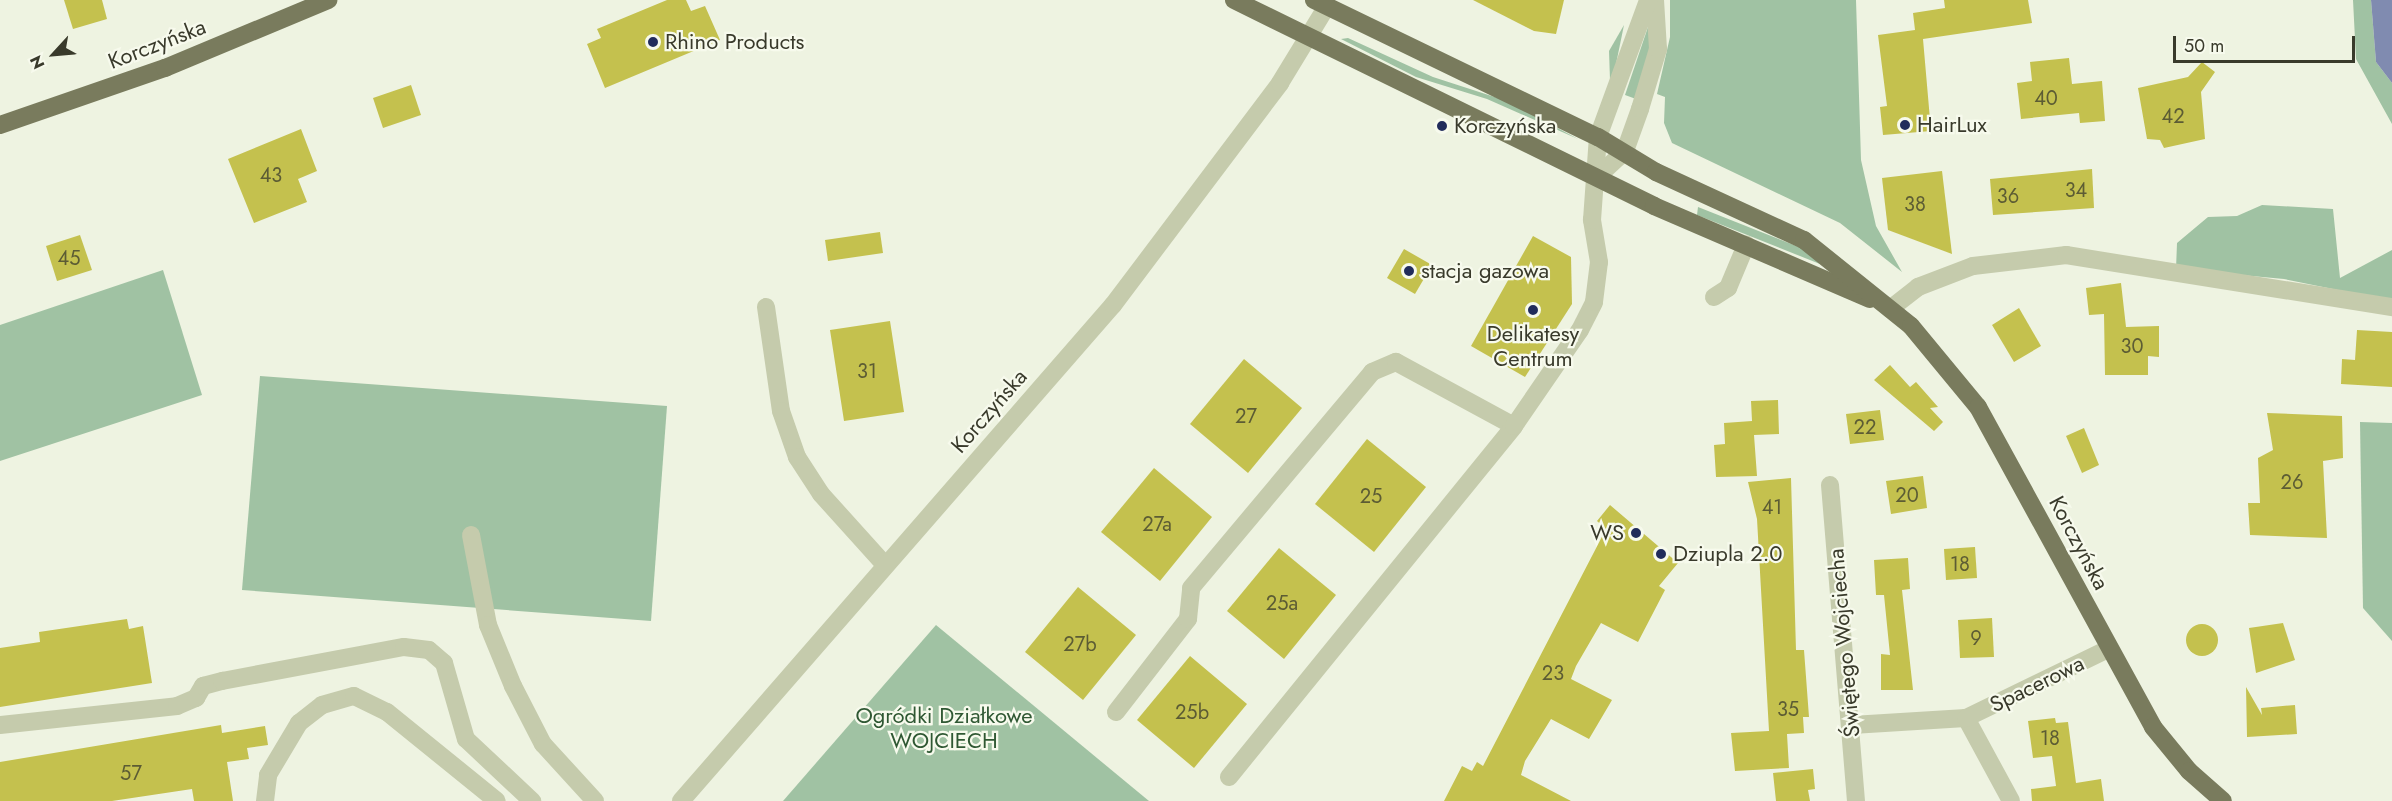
<!DOCTYPE html>
<html>
<head>
<meta charset="utf-8">
<style>
  body { margin:0 }
  #map { position:relative; width:2392px; height:801px; overflow:hidden; background:#eef3e1; font-family:Jost,sans-serif }
  div>[style] { position:absolute }
  .green>* { inset:0; background:#a0c2a3 }
  .water>* { inset:0; background:#808bb0 }
  .building>* { inset:0; background:#c4c14e }
  .round { border-radius:50% }
  .minor>* { height:18px; margin:-9px; padding:0 9px; transform-origin:9px; border-radius:9px; background:#c5cbac }
  .major>* { height:18px; margin:-9px; padding:0 9px; transform-origin:9px; border-radius:9px; background:#797b5d }
  .dots>* { width:16px; height:16px; translate:-50% -50%; box-sizing:border-box; border:3px solid #f7faed; border-radius:50% }
  span { translate:-50% -50%; white-space:nowrap; text-align:center; line-height:1.15; -webkit-text-stroke:4.5px #f7faed; paint-order:stroke }
  .number-label { font-size:20px; color:#5c5c34 }
  .number-label span { -webkit-text-stroke-width:0 }
  .poi-label { font-size:22px; color:#393a2b }
  .left { translate:0 -50%; text-align:left }
  .right { translate:-100% -50%; text-align:right }
  .street-label { font-size:22px; color:#393a2b }
  .park-label { font-size:22px; color:#2f5833 }
  .north { position:absolute; left:24px; top:24px; width:60px; height:60px; -webkit-text-stroke:4px #f7faed; paint-order:stroke; rotate:244deg; font-size:16px; font-weight:700; line-height:24px; text-align:center; color:#393a2b }
  .north::after { content:''; display:block; margin:auto; width:21px; height:27px; background:#393a2b; clip-path:polygon(50% 0,100% 100%,50% 72%,0 100%) }
  .scale { position:absolute; left:2173px; top:36px; width:182px; height:27px; box-sizing:border-box; border:3px solid #393a2b; border-top:0; padding-left:8px; font-size:18px; line-height:21px; white-space:nowrap; color:#393a2b; -webkit-text-stroke:4px #f7faed; paint-order:stroke }
</style>
</head>
<body>
<div id="map">
  <div class="green">
    <div style="clip-path:polygon(1670px 0,1856px 0,1861px 160px,1876px 226px,1902px 272px,1840px 223px,1672px 143px,1664px 123px,1665px 97px,1657px 94px,1670px 37px)"></div>
    <div style="clip-path:polygon(2353px 0,2371px 0,2376px 62px,2392px 83px,2392px 124px,2356px 59px)"></div>
    <div style="clip-path:polygon(1624px 25px,1616px 64px,1610px 80px,1609px 51px)"></div>
    <div style="clip-path:polygon(1648px 27px,1651px 44px,1636px 99px,1625px 95px)"></div>
    <div style="clip-path:polygon(1348px 38px,1433px 77px,1507px 101px,1578px 139px,1487px 99px,1416px 77px,1341px 39px)"></div>
    <div style="clip-path:polygon(2262px 205px,2333px 209px,2340px 278px,2392px 250px,2392px 301px,2284px 279px,2176px 269px,2177px 243px,2208px 217px,2237px 216px)"></div>
    <div style="clip-path:polygon(1698px 207px,1814px 253px,1820px 264px,1697px 215px)"></div>
    <div style="clip-path:polygon(163px 270px,202px 395px,0 461px,0 325px)"></div>
    <div style="clip-path:polygon(260px 376px,667px 406px,651px 621px,242px 590px)"></div>
    <div style="clip-path:polygon(2360px 422px,2392px 423px,2392px 641px,2363px 608px)"></div>
    <div style="clip-path:polygon(936px 625px,1149px 801px,783px 801px)"></div>
  </div>
  <div class="water">
    <div style="clip-path:polygon(2371px 0,2392px 0,2392px 83px,2376px 62px)"></div>
  </div>
  <div class="building">
    <div style="clip-path:polygon(64px 0,102px 0,107px 19px,73px 29px)"></div>
    <div style="clip-path:polygon(667px 0,686px 0,691px 11px,705px 6px,720px 40px,605px 88px,587px 44px,601px 38px,597px 29px)"></div>
    <div style="clip-path:polygon(1473px 0,1564px 0,1556px 34px,1534px 31px)"></div>
    <div style="clip-path:polygon(1944px 0,2028px 0,2032px 23px,1923px 39px,1931px 131px,1883px 135px,1880px 107px,1887px 106px,1878px 35px,1915px 30px,1913px 13px,1945px 8px)"></div>
    <div style="clip-path:polygon(2069px 58px,2072px 84px,2102px 81px,2105px 121px,2080px 123px,2079px 113px,2021px 119px,2017px 83px,2032px 81px,2030px 62px)"></div>
    <div style="clip-path:polygon(2202px 62px,2215px 72px,2201px 92px,2205px 139px,2164px 148px,2160px 140px,2147px 139px,2138px 88px,2188px 77px)"></div>
    <div style="clip-path:polygon(411px 85px,421px 115px,383px 128px,373px 98px)"></div>
    <div style="clip-path:polygon(301px 129px,317px 171px,298px 179px,307px 202px,254px 223px,228px 159px)"></div>
    <div style="clip-path:polygon(2092px 169px,2094px 208px,1993px 215px,1990px 179px)"></div>
    <div style="clip-path:polygon(1942px 171px,1952px 254px,1888px 230px,1882px 178px)"></div>
    <div style="clip-path:polygon(880px 232px,883px 253px,828px 261px,825px 240px)"></div>
    <div style="clip-path:polygon(80px 235px,92px 270px,57px 281px,46px 246px)"></div>
    <div style="clip-path:polygon(1533px 236px,1571px 257px,1572px 304px,1525px 377px,1471px 346px)"></div>
    <div style="clip-path:polygon(1404px 249px,1432px 265px,1415px 294px,1387px 278px)"></div>
    <div style="clip-path:polygon(2121px 283px,2126px 327px,2159px 326px,2159px 357px,2148px 356px,2148px 375px,2105px 375px,2104px 314px,2089px 315px,2086px 288px)"></div>
    <div style="clip-path:polygon(2019px 308px,2041px 346px,2014px 362px,1992px 325px)"></div>
    <div style="clip-path:polygon(890px 321px,904px 412px,844px 421px,830px 330px)"></div>
    <div style="clip-path:polygon(2357px 330px,2392px 332px,2392px 387px,2341px 384px,2342px 359px,2355px 360px)"></div>
    <div style="clip-path:polygon(1244px 359px,1302px 408px,1248px 473px,1190px 424px)"></div>
    <div style="clip-path:polygon(1890px 365px,1910px 387px,1916px 382px,1938px 407px,1930px 408px,1943px 422px,1934px 431px,1874px 380px)"></div>
    <div style="clip-path:polygon(1778px 400px,1779px 434px,1754px 435px,1757px 476px,1716px 477px,1714px 445px,1725px 444px,1724px 423px,1752px 421px,1751px 401px)"></div>
    <div style="clip-path:polygon(1880px 410px,1884px 440px,1850px 444px,1846px 414px)"></div>
    <div style="clip-path:polygon(2267px 413px,2342px 416px,2343px 458px,2323px 461px,2327px 538px,2250px 535px,2248px 503px,2260px 503px,2258px 458px,2273px 450px)"></div>
    <div style="clip-path:polygon(2084px 428px,2099px 465px,2082px 473px,2066px 436px)"></div>
    <div style="clip-path:polygon(1367px 439px,1426px 487px,1374px 552px,1315px 504px)"></div>
    <div style="clip-path:polygon(1154px 468px,1212px 517px,1160px 581px,1101px 532px)"></div>
    <div style="clip-path:polygon(1923px 476px,1927px 508px,1891px 514px,1886px 481px)"></div>
    <div style="clip-path:polygon(1791px 478px,1796px 650px,1804px 650px,1809px 717px,1803px 717px,1804px 733px,1787px 734px,1789px 768px,1735px 771px,1731px 733px,1769px 731px,1757px 519px,1748px 482px)"></div>
    <div style="clip-path:polygon(1610px 505px,1678px 563px,1659px 586px,1665px 590px,1638px 642px,1601px 623px,1576px 666px,1571px 679px,1612px 700px,1589px 739px,1551px 719px,1525px 761px,1521px 775px,1571px 801px,1444px 801px,1462px 766px,1472px 771px,1477px 762px,1483px 766px,1606px 529px,1597px 521px)"></div>
    <div style="clip-path:polygon(1975px 547px,1977px 578px,1946px 580px,1944px 549px)"></div>
    <div style="clip-path:polygon(1279px 548px,1336px 595px,1284px 659px,1227px 611px)"></div>
    <div style="clip-path:polygon(1908px 558px,1910px 589px,1902px 590px,1913px 690px,1881px 690px,1881px 654px,1890px 655px,1884px 595px,1876px 595px,1874px 560px)"></div>
    <div style="clip-path:polygon(1078px 587px,1136px 635px,1083px 700px,1025px 652px)"></div>
    <div style="clip-path:polygon(1992px 618px,1994px 657px,1960px 658px,1958px 620px)"></div>
    <div style="clip-path:polygon(127px 619px,129px 629px,143px 626px,152px 683px,0 707px,0 648px,40px 642px,39px 632px)"></div>
    <div style="clip-path:polygon(2283px 623px,2295px 660px,2256px 673px,2249px 628px)"></div>
    <div class="round" style="left:2186px;top:624px;width:32px;height:32px"></div>
    <div style="clip-path:polygon(1190px 656px,1247px 704px,1194px 768px,1137px 720px)"></div>
    <div style="clip-path:polygon(2246px 687px,2262px 715px,2261px 708px,2295px 705px,2297px 734px,2247px 737px)"></div>
    <div style="clip-path:polygon(2055px 718px,2056px 723px,2068px 722px,2076px 783px,2101px 779px,2104px 801px,2032px 801px,2031px 789px,2056px 786px,2052px 756px,2033px 758px,2028px 721px)"></div>
    <div style="clip-path:polygon(221px 725px,222px 733px,265px 726px,268px 745px,247px 748px,249px 759px,227px 762px,233px 801px,194px 801px,192px 789px,112px 801px,0 801px,0 762px)"></div>
    <div style="clip-path:polygon(1813px 769px,1815px 789px,1808px 790px,1810px 801px,1776px 801px,1773px 773px)"></div>
  </div>
  <div class="minor">
    <div style="left:1597px;top:177px;width:38px;rotate:-43deg"></div>
    <div style="left:1625px;top:151px;width:45px;rotate:-70.3deg"></div>
    <div style="left:1640px;top:109px;width:63px;rotate:-73.3deg"></div>
    <div style="left:1658px;top:49px;width:49px;rotate:-93.5deg"></div>
    <div style="left:1714px;top:297px;width:17px;rotate:-33deg"></div>
    <div style="left:1728px;top:288px;width:47px;rotate:-67.3deg"></div>
    <div style="left:766px;top:307px;width:105px;rotate:81.8deg"></div>
    <div style="left:781px;top:411px;width:49px;rotate:70.8deg"></div>
    <div style="left:797px;top:457px;width:44px;rotate:57deg"></div>
    <div style="left:821px;top:494px;width:96px;rotate:48deg"></div>
    <div style="left:1890px;top:309px;width:36px;rotate:-38deg"></div>
    <div style="left:1918px;top:287px;width:59px;rotate:-20.9deg"></div>
    <div style="left:1973px;top:266px;width:94px;rotate:-6.7deg"></div>
    <div style="left:2066px;top:255px;width:330px;rotate:9.1deg"></div>
    <div style="left:1830px;top:485px;width:317px;rotate:85.3deg"></div>
    <div style="left:471px;top:535px;width:92px;rotate:79.3deg"></div>
    <div style="left:488px;top:625px;width:66px;rotate:67.7deg"></div>
    <div style="left:513px;top:686px;width:65px;rotate:62.7deg"></div>
    <div style="left:543px;top:744px;width:77px;rotate:47.6deg"></div>
    <div style="left:1116px;top:712px;width:118px;rotate:-52.3deg"></div>
    <div style="left:1188px;top:619px;width:31px;rotate:-84deg"></div>
    <div style="left:1191px;top:588px;width:282px;rotate:-50deg"></div>
    <div style="left:1372px;top:372px;width:26px;rotate:-23deg"></div>
    <div style="left:1396px;top:362px;width:134px;rotate:28.5deg"></div>
    <div style="left:1966px;top:718px;width:94px;rotate:61.5deg"></div>
    <div style="left:0;top:725px;width:178px;rotate:-6.1deg"></div>
    <div style="left:177px;top:706px;width:21px;rotate:-23deg"></div>
    <div style="left:196px;top:698px;width:14px;rotate:-60deg"></div>
    <div style="left:203px;top:686px;width:20px;rotate:-15deg"></div>
    <div style="left:222px;top:681px;width:185px;rotate:-10.6deg"></div>
    <div style="left:404px;top:647px;width:25px;rotate:7deg"></div>
    <div style="left:429px;top:650px;width:20px;rotate:41deg"></div>
    <div style="left:444px;top:663px;width:79px;rotate:73.9deg"></div>
    <div style="left:466px;top:739px;width:91px;rotate:43.2deg"></div>
    <div style="left:1852px;top:725px;width:114px;rotate:-3.5deg"></div>
    <div style="left:1966px;top:718px;width:158px;rotate:-25.9deg"></div>
    <div style="left:1229px;top:777px;width:452px;rotate:-50.9deg"></div>
    <div style="left:1514px;top:426px;width:116px;rotate:-55.5deg"></div>
    <div style="left:1580px;top:330px;width:31px;rotate:-63deg"></div>
    <div style="left:1594px;top:302px;width:40px;rotate:-82.9deg"></div>
    <div style="left:1599px;top:262px;width:43px;rotate:-99.5deg"></div>
    <div style="left:1592px;top:220px;width:83px;rotate:-85.9deg"></div>
    <div style="left:1598px;top:137px;width:146px;rotate:-69.9deg"></div>
    <div style="left:265px;top:801px;width:26px;rotate:-83deg"></div>
    <div style="left:268px;top:775px;width:61px;rotate:-59.2deg"></div>
    <div style="left:299px;top:723px;width:29px;rotate:-38deg"></div>
    <div style="left:322px;top:705px;width:33px;rotate:-16deg"></div>
    <div style="left:354px;top:696px;width:37px;rotate:26deg"></div>
    <div style="left:387px;top:712px;width:141px;rotate:39deg"></div>
    <div style="left:681px;top:801px;width:658px;rotate:-48.95deg"></div>
    <div style="left:1113px;top:305px;width:278px;rotate:-53deg"></div>
    <div style="left:1280px;top:83px;width:90px;rotate:-58.6deg"></div>
  </div>
  <div class="major">
    <div style="left:1234px;top:0;width:468px;rotate:26.1deg"></div>
    <div style="left:1654px;top:206px;width:235px;rotate:23.3deg"></div>
    <div style="left:1314px;top:0;width:315px;rotate:25.8deg"></div>
    <div style="left:1598px;top:137px;width:68px;rotate:31.1deg"></div>
    <div style="left:1656px;top:172px;width:163px;rotate:24.7deg"></div>
    <div style="left:1804px;top:240px;width:137px;rotate:38.8deg"></div>
    <div style="left:1911px;top:326px;width:105px;rotate:50.4deg"></div>
    <div style="left:1978px;top:407px;width:365px;rotate:61.3deg"></div>
    <div style="left:2153px;top:727px;width:57px;rotate:50.7deg"></div>
    <div style="left:2189px;top:771px;width:45px;rotate:41.4deg"></div>
    <div style="left:0;top:125px;width:175px;rotate:-19.1deg"></div>
    <div style="left:165px;top:68px;width:177px;rotate:-22.6deg"></div>
  </div>
  <div class="dots">
    <div style="left:653px;top:42px;background:#212c5b"></div>
    <div style="left:1905px;top:125px;background:#212c5b"></div>
    <div style="left:1442px;top:126px;background:#212c5b"></div>
    <div style="left:1409px;top:271px;background:#212c5b"></div>
    <div style="left:1533px;top:310px;background:#212c5b"></div>
    <div style="left:1636px;top:533px;background:#212c5b"></div>
    <div style="left:1661px;top:554px;background:#212c5b"></div>
  </div>
  <div class="number-label">
    <span style="left:2046px;top:98px">40</span>
    <span style="left:2173px;top:116px">42</span>
    <span style="left:271px;top:175px">43</span>
    <span style="left:2076px;top:190px">34</span>
    <span style="left:2008px;top:196px">36</span>
    <span style="left:1915px;top:204px">38</span>
    <span style="left:69px;top:258px">45</span>
    <span style="left:2132px;top:346px">30</span>
    <span style="left:867px;top:371px">31</span>
    <span style="left:1246px;top:416px">27</span>
    <span style="left:1865px;top:427px">22</span>
    <span style="left:2292px;top:482px">26</span>
    <span style="left:1907px;top:495px">20</span>
    <span style="left:1371px;top:496px">25</span>
    <span style="left:1772px;top:507px">41</span>
    <span style="left:1157px;top:524px">27a</span>
    <span style="left:1960px;top:564px">18</span>
    <span style="left:1282px;top:603px">25a</span>
    <span style="left:1976px;top:638px">9</span>
    <span style="left:1080px;top:644px">27b</span>
    <span style="left:1553px;top:673px">23</span>
    <span style="left:1788px;top:709px">35</span>
    <span style="left:1192px;top:712px">25b</span>
    <span style="left:2050px;top:738px">18</span>
    <span style="left:131px;top:773px">57</span>
  </div>
  <div class="poi-label">
    <span class="left" style="left:665px;top:42px">Rhino Products</span>
    <span class="left" style="left:1917px;top:125px">HairLux</span>
    <span class="left" style="left:1454px;top:126px">Korczyńska</span>
    <span class="left" style="left:1421px;top:271px">stacja gazowa</span>
    <span style="left:1533px;top:346px">Delikatesy<br>Centrum</span>
    <span class="right" style="left:1624px;top:533px">WS</span>
    <span class="left" style="left:1673px;top:554px">Dziupla 2.0</span>
  </div>
  <div class="street-label">
    <span style="left:157px;top:44px;rotate:-21deg">Korczyńska</span>
    <span style="left:989px;top:411px;rotate:-49deg">Korczyńska</span>
    <span style="left:2079px;top:543px;rotate:62deg">Korczyńska</span>
    <span style="left:1844px;top:643px;rotate:-95deg">Świętego Wojciecha</span>
    <span style="left:2037px;top:684px;rotate:-26deg">Spacerowa</span>
  </div>
  <div class="park-label">
    <span style="left:944px;top:728px">Ogródki Działkowe<br>WOJCIECH</span>
  </div>
  <div class="north">N</div>
  <div class="scale">50 m</div>
</div>
</body>
</html>
